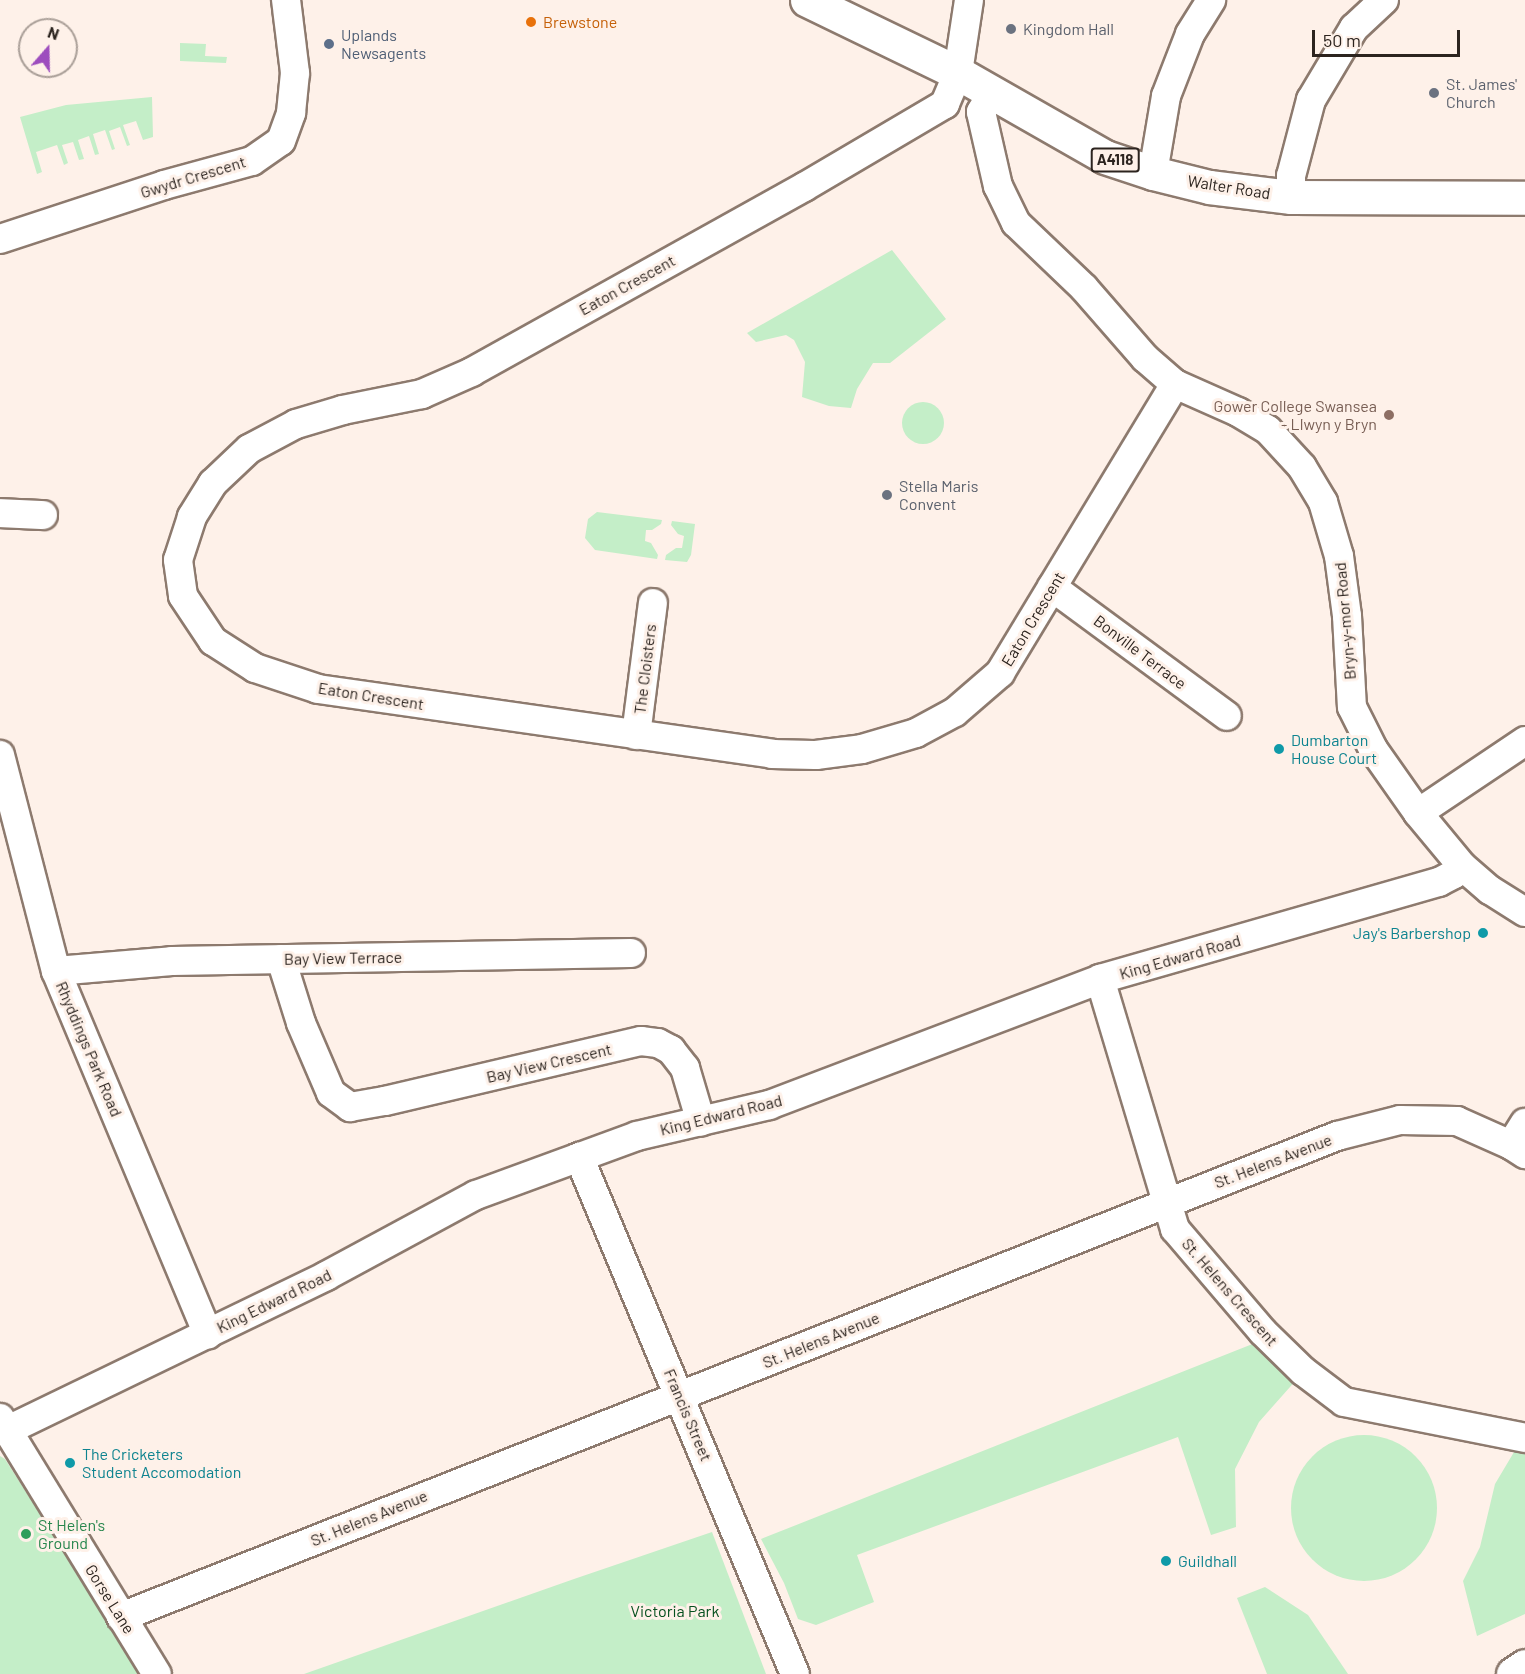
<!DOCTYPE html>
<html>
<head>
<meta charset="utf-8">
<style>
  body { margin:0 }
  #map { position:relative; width:1525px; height:1674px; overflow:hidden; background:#fef1e9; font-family:Barlow,sans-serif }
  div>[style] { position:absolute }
  .green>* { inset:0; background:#c4eec8 }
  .round { border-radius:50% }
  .roads { filter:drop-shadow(2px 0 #8d7a6e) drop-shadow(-2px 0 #8d7a6e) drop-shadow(0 2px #8d7a6e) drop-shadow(0 -2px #8d7a6e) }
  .minor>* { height:28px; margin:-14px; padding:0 14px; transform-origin:14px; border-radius:14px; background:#fff }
  .major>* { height:33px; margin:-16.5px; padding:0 16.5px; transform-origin:16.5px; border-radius:16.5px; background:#fff }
  .dots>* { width:16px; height:16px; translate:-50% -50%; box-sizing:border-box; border:3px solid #fef1e9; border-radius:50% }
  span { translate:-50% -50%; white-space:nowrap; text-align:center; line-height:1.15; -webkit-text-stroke:6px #fef1e9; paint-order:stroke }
  .shield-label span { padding:2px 4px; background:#fef1e9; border:2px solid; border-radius:4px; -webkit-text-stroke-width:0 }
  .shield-label { font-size:15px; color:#2c241f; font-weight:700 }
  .food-label { font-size:16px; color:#c56008 }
  .left { translate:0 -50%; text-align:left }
  .worship-label { font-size:16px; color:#5b616d }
  .service-label { font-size:16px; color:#4e5e75 }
  .street-label { font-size:16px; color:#2c241f }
  .education-label { font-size:16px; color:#785e54 }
  .right { translate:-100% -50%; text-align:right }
  .culture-label { font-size:16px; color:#0d838f }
  .leisure-label { font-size:16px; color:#27864d }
  .park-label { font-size:16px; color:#06511f }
  .north { position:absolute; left:18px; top:18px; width:60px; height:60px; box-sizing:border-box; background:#fef1e9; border:2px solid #aa9f98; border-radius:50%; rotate:20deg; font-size:16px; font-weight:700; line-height:24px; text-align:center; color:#2c241f }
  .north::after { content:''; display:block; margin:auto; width:21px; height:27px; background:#9d4dbe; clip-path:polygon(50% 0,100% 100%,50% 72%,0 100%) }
  .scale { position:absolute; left:1312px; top:30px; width:148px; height:27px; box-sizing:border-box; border:3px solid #2c241f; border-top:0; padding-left:8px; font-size:18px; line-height:21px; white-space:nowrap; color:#2c241f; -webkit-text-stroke:4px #fef1e9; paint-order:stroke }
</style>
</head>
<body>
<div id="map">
  <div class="green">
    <div style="clip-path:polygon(180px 43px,206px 44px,205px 56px,227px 57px,226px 63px,180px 61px)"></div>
    <div style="clip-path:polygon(152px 97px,153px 137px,143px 140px,136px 121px,123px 125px,130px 145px,127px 146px,120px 127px,109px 131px,115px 149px,112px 150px,105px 130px,93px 134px,99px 154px,95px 155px,89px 136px,78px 140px,84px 159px,79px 160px,73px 142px,62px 145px,68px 163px,64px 165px,57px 145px,36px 152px,42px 172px,37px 174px,20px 117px,66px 105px)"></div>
    <div style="clip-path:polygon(892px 250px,946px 319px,890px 363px,873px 363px,857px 389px,851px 408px,829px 406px,802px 397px,805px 362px,794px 340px,786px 335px,756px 342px,747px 333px)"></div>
    <div class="round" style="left:902px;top:402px;width:42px;height:42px"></div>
    <div style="clip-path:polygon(597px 512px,662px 520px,661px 524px,652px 530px,646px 530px,645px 541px,651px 543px,658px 555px,657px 559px,595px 550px,585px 538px,588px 519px)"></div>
    <div style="clip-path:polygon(672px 521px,695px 524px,691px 555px,687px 562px,665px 560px,666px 555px,676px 548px,682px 548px,684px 536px,678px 534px,671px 525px)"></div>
    <div style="clip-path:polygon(1255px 1343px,1298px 1378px,1259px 1422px,1235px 1469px,1236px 1527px,1211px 1535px,1178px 1437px,857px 1555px,874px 1602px,816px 1625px,798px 1619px,784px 1583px,761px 1539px)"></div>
    <div class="round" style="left:1291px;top:1435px;width:146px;height:146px"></div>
    <div style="clip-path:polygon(1517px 1447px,1525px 1449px,1525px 1614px,1477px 1636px,1463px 1581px,1480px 1547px,1495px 1484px)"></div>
    <div style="clip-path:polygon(0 1456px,5px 1459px,142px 1674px,0 1674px)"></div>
    <div style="clip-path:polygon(712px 1532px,766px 1674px,304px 1674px,574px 1579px)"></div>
    <div style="clip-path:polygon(1265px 1587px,1308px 1615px,1348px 1674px,1267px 1674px,1237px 1598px)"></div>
  </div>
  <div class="roads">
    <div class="minor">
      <div style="left:969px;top:0;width:74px;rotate:98.6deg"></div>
      <div style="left:958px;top:73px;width:34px;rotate:113deg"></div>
      <div style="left:945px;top:104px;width:164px;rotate:149.5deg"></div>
      <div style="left:804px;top:187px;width:380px;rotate:150.9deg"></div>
      <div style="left:472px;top:372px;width:55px;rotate:156.3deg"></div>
      <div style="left:422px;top:394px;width:81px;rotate:168.6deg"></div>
      <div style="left:343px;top:410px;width:49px;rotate:163.4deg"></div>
      <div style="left:296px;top:424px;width:53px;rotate:152deg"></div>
      <div style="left:249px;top:449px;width:50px;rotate:136.6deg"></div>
      <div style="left:213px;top:483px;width:40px;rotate:122deg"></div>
      <div style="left:192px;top:517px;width:45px;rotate:108deg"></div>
      <div style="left:178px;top:560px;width:36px;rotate:82deg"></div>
      <div style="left:183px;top:596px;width:54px;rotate:56.3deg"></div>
      <div style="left:213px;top:641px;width:50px;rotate:32.7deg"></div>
      <div style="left:255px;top:668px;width:66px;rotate:18.4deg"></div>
      <div style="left:318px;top:689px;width:459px;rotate:8.1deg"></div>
      <div style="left:772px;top:754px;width:44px;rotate:1.3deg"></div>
      <div style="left:816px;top:755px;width:46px;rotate:-7.4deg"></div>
      <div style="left:862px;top:749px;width:56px;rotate:-16.5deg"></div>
      <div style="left:916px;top:733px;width:44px;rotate:-28.3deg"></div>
      <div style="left:955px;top:712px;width:60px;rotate:-40.9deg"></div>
      <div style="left:1000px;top:673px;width:338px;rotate:-58.8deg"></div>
      <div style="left:992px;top:93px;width:22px;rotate:120deg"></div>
      <div style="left:981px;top:112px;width:76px;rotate:77.1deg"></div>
      <div style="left:998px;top:186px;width:41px;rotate:64.1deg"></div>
      <div style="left:1016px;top:223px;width:94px;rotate:43.7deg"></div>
      <div style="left:1084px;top:288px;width:93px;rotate:48.9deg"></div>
      <div style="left:1145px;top:358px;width:40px;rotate:41deg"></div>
      <div style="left:1175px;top:384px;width:69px;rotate:24deg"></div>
      <div style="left:1238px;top:412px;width:35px;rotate:31deg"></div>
      <div style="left:1268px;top:430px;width:50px;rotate:47.4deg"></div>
      <div style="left:1302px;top:467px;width:41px;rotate:59deg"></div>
      <div style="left:1323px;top:502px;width:56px;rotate:73.5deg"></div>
      <div style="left:1339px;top:556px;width:61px;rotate:82.4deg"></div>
      <div style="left:1347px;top:616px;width:91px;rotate:86.9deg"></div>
      <div style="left:1352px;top:707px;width:47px;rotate:63.4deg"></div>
      <div style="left:1373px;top:749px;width:78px;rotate:54.9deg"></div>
      <div style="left:1418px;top:813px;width:69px;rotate:50.3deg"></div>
      <div style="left:1462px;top:866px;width:37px;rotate:41deg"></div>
      <div style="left:1490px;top:890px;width:41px;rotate:32.2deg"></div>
      <div style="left:1153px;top:173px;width:78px;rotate:-80.4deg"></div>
      <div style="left:1166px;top:96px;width:66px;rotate:-68.8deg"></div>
      <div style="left:1190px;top:34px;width:40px;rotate:-58deg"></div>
      <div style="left:1291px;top:197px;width:21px;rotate:-90deg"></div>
      <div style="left:1291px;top:176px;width:79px;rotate:-75.3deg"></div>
      <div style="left:1311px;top:100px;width:84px;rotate:-59.2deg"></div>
      <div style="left:1354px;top:28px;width:41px;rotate:-43deg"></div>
      <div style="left:0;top:239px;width:173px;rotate:-18.2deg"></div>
      <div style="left:164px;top:185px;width:91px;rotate:-15.3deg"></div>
      <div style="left:252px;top:161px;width:35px;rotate:-35deg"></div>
      <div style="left:281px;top:141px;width:30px;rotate:-70deg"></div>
      <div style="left:291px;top:113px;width:40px;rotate:-84.3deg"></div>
      <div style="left:295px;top:73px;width:74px;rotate:-97deg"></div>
      <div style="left:0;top:513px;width:43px;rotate:2.7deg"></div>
      <div style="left:1052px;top:587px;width:217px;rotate:36.4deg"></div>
      <div style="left:636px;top:735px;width:133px;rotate:-82.7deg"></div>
      <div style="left:0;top:755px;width:223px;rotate:75.5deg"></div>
      <div style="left:56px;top:971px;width:394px;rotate:67.3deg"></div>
      <div style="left:1418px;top:813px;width:129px;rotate:-33.9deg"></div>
      <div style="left:281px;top:959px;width:67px;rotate:72.6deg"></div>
      <div style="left:301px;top:1023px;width:76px;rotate:66.8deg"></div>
      <div style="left:331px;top:1093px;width:24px;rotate:36deg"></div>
      <div style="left:350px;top:1107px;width:36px;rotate:-10deg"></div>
      <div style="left:385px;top:1101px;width:263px;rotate:-13.2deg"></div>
      <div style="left:641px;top:1041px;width:17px;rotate:7deg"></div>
      <div style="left:658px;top:1043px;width:15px;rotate:28deg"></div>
      <div style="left:671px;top:1050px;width:23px;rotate:52deg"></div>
      <div style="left:685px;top:1068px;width:56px;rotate:73.5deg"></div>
      <div style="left:56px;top:971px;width:116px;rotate:-4.9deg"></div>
      <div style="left:172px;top:961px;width:459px;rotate:-1deg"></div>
      <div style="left:1100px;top:979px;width:261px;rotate:73.3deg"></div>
      <div style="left:1175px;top:1229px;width:135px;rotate:49.5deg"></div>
      <div style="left:1263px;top:1332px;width:56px;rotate:44.3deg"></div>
      <div style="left:1303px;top:1371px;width:51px;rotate:37.1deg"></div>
      <div style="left:1344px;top:1402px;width:185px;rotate:11.2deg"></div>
      <div style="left:1511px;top:1145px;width:26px;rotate:-58deg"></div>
      <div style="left:579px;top:1157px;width:560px;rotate:67.33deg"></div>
      <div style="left:0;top:1418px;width:300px;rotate:58.5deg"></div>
      <div style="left:6px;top:1431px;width:356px;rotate:-25.8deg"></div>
      <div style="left:326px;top:1276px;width:170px;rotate:-28.4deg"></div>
      <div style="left:476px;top:1195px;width:171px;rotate:-20.1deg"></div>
      <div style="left:637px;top:1136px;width:136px;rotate:-13.2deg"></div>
      <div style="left:769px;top:1105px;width:354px;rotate:-20.8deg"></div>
      <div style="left:1100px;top:979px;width:353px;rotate:-16deg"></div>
      <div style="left:1439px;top:882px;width:17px;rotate:-28deg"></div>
      <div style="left:1454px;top:874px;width:11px;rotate:-45deg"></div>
      <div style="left:121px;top:1617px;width:1308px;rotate:-21.58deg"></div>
      <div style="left:1337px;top:1136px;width:65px;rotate:-14.3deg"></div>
      <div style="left:1400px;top:1120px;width:57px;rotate:1deg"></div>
      <div style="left:1457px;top:1121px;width:59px;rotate:24deg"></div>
      <div style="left:1511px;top:1145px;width:17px;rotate:33deg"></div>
    </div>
    <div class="major">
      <div style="left:807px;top:0;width:168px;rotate:25.8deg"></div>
      <div style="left:958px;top:73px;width:169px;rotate:29.7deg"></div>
      <div style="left:1105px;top:157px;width:51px;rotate:18.4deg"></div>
      <div style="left:1153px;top:173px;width:58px;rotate:14deg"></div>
      <div style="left:1209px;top:187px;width:83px;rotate:7deg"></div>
      <div style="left:1291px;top:197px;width:234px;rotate:0.2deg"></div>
      <div style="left:1513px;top:1674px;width:14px;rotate:-34deg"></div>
    </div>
  </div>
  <div class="dots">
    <div style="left:531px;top:22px;background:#e8710a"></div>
    <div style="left:1011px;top:29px;background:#6b7280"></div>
    <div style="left:329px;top:44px;background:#5c6f8a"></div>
    <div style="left:1434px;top:93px;background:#6b7280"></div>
    <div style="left:1389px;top:415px;background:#8d6e63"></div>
    <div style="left:887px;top:495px;background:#6b7280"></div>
    <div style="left:1279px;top:749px;background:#0f9aa8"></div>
    <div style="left:1483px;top:933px;background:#0f9aa8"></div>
    <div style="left:70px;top:1463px;background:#0f9aa8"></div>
    <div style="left:26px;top:1534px;background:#2e9e5b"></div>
    <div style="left:1166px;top:1561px;background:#0f9aa8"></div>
  </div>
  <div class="shield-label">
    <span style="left:1115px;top:160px">A4118</span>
  </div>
  <div class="food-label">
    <span class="left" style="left:543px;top:22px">Brewstone</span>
  </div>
  <div class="worship-label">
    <span class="left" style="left:1023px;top:29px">Kingdom Hall</span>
    <span class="left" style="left:1446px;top:93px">St. James'<br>Church</span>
    <span class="left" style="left:899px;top:495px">Stella Maris<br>Convent</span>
  </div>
  <div class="service-label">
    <span class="left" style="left:341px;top:44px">Uplands<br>Newsagents</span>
  </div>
  <div class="street-label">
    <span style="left:193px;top:177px;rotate:-17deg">Gwydr Crescent</span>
    <span style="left:1229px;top:187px;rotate:9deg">Walter Road</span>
    <span style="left:627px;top:285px;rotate:-29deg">Eaton Crescent</span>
    <span style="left:1033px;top:619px;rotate:-59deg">Eaton Crescent</span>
    <span style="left:1345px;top:621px;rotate:-95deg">Bryn-y-mor Road</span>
    <span style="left:1140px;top:652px;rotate:37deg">Bonville Terrace</span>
    <span style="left:645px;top:669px;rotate:-83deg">The Cloisters</span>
    <span style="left:371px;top:696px;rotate:9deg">Eaton Crescent</span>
    <span style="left:1180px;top:957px;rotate:-16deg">King Edward Road</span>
    <span style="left:343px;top:958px;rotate:-1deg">Bay View Terrace</span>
    <span style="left:89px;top:1049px;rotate:67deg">Rhyddings Park Road</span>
    <span style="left:549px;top:1063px;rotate:-13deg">Bay View Crescent</span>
    <span style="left:721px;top:1115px;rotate:-14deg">King Edward Road</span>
    <span style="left:1273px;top:1161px;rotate:-21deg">St. Helens Avenue</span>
    <span style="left:1230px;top:1292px;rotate:49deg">St. Helens Crescent</span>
    <span style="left:274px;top:1301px;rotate:-26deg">King Edward Road</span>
    <span style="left:821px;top:1340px;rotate:-22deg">St. Helens Avenue</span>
    <span style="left:688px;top:1415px;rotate:67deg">Francis Street</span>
    <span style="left:369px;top:1518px;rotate:-22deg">St. Helens Avenue</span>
    <span style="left:110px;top:1599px;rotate:58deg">Gorse Lane</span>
  </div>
  <div class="education-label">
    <span class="right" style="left:1377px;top:415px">Gower College Swansea<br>- Llwyn y Bryn</span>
  </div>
  <div class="culture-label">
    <span class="left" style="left:1291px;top:749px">Dumbarton<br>House Court</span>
    <span class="right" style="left:1471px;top:933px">Jay's Barbershop</span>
    <span class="left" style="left:82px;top:1463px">The Cricketers<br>Student Accomodation</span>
    <span class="left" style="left:1178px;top:1561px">Guildhall</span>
  </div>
  <div class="leisure-label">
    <span class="left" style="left:38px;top:1534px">St Helen's<br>Ground</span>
  </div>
  <div class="park-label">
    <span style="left:675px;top:1611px">Victoria Park</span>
  </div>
  <div class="north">N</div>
  <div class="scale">50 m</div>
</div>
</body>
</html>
